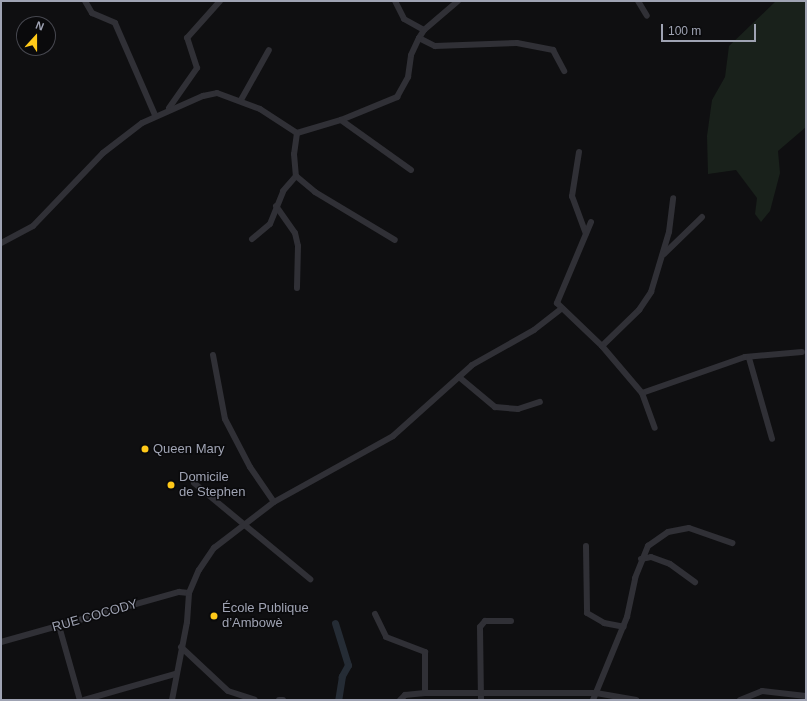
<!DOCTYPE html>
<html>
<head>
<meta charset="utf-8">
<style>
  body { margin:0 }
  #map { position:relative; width:807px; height:701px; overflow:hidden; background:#0f0f11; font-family:Arial,sans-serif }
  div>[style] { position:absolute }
  .green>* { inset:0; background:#19211b }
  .canal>* { height:7px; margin:-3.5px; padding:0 3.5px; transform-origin:3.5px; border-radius:3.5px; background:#252c35 }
  .minor>* { height:6px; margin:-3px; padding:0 3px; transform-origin:3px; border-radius:3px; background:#303036 }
  .dots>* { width:11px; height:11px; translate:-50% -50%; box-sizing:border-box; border:2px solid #0a0a0c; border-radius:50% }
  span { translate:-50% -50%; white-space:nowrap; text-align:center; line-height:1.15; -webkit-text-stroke:3px #0a0a0c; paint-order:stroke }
  .poi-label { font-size:13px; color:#9fa3b3 }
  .left { translate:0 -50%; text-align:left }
  .street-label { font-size:13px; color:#9fa3b3 }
  .frame { position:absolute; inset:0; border:2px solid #9fa3b3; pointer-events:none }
  .north { position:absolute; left:16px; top:16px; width:40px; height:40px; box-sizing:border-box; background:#0a0a0c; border:1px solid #46474f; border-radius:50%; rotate:21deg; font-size:11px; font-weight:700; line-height:16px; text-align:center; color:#9fa3b3 }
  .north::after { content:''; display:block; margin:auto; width:14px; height:18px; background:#ffc919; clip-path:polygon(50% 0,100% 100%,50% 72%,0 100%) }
  .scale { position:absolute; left:661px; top:24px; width:95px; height:18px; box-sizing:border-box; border:2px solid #9fa3b3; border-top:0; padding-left:5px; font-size:12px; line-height:14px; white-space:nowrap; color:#9fa3b3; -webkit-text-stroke:3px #0a0a0c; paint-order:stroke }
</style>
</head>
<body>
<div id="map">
  <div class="green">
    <div style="clip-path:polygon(776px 1px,806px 1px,806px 127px,778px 151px,780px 173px,770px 211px,761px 222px,755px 214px,757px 198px,736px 170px,708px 174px,707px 136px,712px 100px,725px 77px,729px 46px)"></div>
  </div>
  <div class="canal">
    <div style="left:335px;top:623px;width:44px;rotate:72.8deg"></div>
    <div style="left:348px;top:665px;width:13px;rotate:119deg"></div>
    <div style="left:342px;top:676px;width:24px;rotate:99deg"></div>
  </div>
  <div class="minor">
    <div style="left:85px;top:1px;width:14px;rotate:60deg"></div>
    <div style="left:92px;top:13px;width:25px;rotate:23deg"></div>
    <div style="left:115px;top:23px;width:100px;rotate:66.5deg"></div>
    <div style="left:395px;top:1px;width:20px;rotate:63deg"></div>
    <div style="left:404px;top:19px;width:23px;rotate:29deg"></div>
    <div style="left:424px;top:30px;width:45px;rotate:-40.5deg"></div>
    <div style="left:638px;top:1px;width:17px;rotate:59deg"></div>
    <div style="left:424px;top:30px;width:9px;rotate:122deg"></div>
    <div style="left:419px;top:38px;width:18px;rotate:27deg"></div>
    <div style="left:435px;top:46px;width:82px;rotate:-2.1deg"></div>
    <div style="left:517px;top:43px;width:37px;rotate:11deg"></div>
    <div style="left:553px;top:50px;width:24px;rotate:62deg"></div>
    <div style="left:241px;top:100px;width:57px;rotate:-60.8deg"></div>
    <div style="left:169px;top:108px;width:49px;rotate:-55deg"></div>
    <div style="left:197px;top:68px;width:32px;rotate:-108deg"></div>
    <div style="left:187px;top:38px;width:50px;rotate:-48.3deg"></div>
    <div style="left:341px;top:120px;width:61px;rotate:-22.3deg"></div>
    <div style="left:397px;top:97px;width:23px;rotate:-61deg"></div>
    <div style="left:408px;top:77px;width:22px;rotate:-82deg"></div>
    <div style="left:411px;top:55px;width:19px;rotate:-65deg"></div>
    <div style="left:297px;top:133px;width:46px;rotate:-16.5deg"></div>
    <div style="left:341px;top:120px;width:86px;rotate:35.5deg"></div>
    <div style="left:579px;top:152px;width:45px;rotate:99deg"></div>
    <div style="left:572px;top:196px;width:40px;rotate:69.8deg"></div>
    <div style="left:276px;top:206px;width:33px;rotate:55deg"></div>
    <div style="left:295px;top:233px;width:13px;rotate:77deg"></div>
    <div style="left:298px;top:246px;width:42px;rotate:91.4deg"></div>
    <div style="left:591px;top:222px;width:88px;rotate:112.8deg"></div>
    <div style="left:557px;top:303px;width:62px;rotate:43.7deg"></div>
    <div style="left:602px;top:346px;width:52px;rotate:-44.2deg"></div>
    <div style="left:639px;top:310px;width:22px;rotate:-56deg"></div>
    <div style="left:651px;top:292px;width:63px;rotate:-73.3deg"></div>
    <div style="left:669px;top:232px;width:34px;rotate:-83deg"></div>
    <div style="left:252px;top:239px;width:23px;rotate:-40deg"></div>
    <div style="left:270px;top:224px;width:35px;rotate:-68deg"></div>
    <div style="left:283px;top:191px;width:20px;rotate:-49deg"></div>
    <div style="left:1px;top:243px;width:36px;rotate:-28deg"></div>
    <div style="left:33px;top:226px;width:101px;rotate:-46.2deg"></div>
    <div style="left:103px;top:153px;width:49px;rotate:-37.6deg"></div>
    <div style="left:142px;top:123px;width:67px;rotate:-23.9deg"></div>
    <div style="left:203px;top:96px;width:14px;rotate:-12deg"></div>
    <div style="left:217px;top:93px;width:46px;rotate:20.4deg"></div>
    <div style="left:260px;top:109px;width:44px;rotate:33deg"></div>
    <div style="left:297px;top:133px;width:21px;rotate:98deg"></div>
    <div style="left:294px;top:154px;width:22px;rotate:85deg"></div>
    <div style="left:296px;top:176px;width:25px;rotate:40deg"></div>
    <div style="left:315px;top:192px;width:93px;rotate:31deg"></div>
    <div style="left:664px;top:254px;width:53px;rotate:-44.2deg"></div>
    <div style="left:602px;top:346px;width:62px;rotate:49.6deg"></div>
    <div style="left:642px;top:393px;width:109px;rotate:-19.3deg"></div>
    <div style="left:745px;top:357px;width:57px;rotate:-5deg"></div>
    <div style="left:213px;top:355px;width:65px;rotate:79.4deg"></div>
    <div style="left:225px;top:419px;width:54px;rotate:62.5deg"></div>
    <div style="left:250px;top:467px;width:42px;rotate:55.6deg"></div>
    <div style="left:749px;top:358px;width:84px;rotate:74.1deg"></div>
    <div style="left:459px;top:377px;width:47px;rotate:39.8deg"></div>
    <div style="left:495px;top:407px;width:23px;rotate:5deg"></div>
    <div style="left:518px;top:409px;width:23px;rotate:-18deg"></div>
    <div style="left:642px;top:393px;width:37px;rotate:70deg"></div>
    <div style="left:194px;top:483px;width:151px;rotate:39.6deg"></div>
    <div style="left:586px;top:546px;width:67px;rotate:89.1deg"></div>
    <div style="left:587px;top:613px;width:20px;rotate:30deg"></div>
    <div style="left:604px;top:623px;width:20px;rotate:11deg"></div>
    <div style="left:641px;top:559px;width:10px;rotate:-11deg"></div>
    <div style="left:651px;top:557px;width:20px;rotate:20deg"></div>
    <div style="left:670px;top:564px;width:31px;rotate:36deg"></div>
    <div style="left:375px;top:614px;width:25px;rotate:64deg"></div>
    <div style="left:386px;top:637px;width:42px;rotate:21deg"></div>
    <div style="left:425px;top:652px;width:41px;rotate:90deg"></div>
    <div style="left:59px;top:626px;width:77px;rotate:74.2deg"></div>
    <div style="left:1px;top:642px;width:185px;rotate:-15.7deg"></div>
    <div style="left:179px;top:592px;width:10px;rotate:6deg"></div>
    <div style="left:181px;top:647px;width:64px;rotate:43.1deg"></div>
    <div style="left:228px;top:691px;width:28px;rotate:18deg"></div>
    <div style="left:84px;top:700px;width:95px;rotate:-15.9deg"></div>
    <div style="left:172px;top:700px;width:79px;rotate:-79.1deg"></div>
    <div style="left:187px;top:622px;width:29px;rotate:-86deg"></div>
    <div style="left:189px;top:593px;width:25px;rotate:-67deg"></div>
    <div style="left:199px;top:570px;width:27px;rotate:-56deg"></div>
    <div style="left:214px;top:548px;width:76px;rotate:-37.5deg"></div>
    <div style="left:274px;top:502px;width:136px;rotate:-29deg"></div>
    <div style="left:393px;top:436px;width:106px;rotate:-41.9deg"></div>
    <div style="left:472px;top:365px;width:71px;rotate:-29.4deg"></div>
    <div style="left:534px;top:330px;width:34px;rotate:-38deg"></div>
    <div style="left:279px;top:700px;width:4px"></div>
    <div style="left:400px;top:700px;width:7px;rotate:-45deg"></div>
    <div style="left:405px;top:695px;width:20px;rotate:-6deg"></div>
    <div style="left:425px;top:693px;width:171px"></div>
    <div style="left:596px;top:693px;width:41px;rotate:9.9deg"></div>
    <div style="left:481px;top:700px;width:73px;rotate:-90.8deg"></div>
    <div style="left:480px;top:627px;width:8px;rotate:-50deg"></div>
    <div style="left:485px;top:621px;width:26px"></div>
    <div style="left:593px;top:700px;width:90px;rotate:-67.7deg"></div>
    <div style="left:627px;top:617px;width:40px;rotate:-78deg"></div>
    <div style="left:635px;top:578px;width:35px;rotate:-68deg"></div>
    <div style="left:648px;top:546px;width:24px;rotate:-35deg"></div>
    <div style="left:668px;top:532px;width:21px;rotate:-11deg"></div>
    <div style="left:689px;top:528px;width:46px;rotate:19.2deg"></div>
    <div style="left:740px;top:700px;width:24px;rotate:-22deg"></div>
    <div style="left:762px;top:691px;width:44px;rotate:6.5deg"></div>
  </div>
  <div class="dots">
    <div style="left:145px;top:449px;background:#ffc919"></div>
    <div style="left:171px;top:485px;background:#ffc919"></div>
    <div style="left:214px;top:616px;background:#ffc919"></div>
  </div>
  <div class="poi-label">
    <span class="left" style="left:153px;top:449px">Queen Mary</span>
    <span class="left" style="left:179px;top:485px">Domicile<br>de Stephen</span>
    <span class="left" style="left:222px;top:616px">École Publique<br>d’Ambowè</span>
  </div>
  <div class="street-label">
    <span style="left:95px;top:616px;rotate:-16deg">RUE COCODY</span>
  </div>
  <div class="frame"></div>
  <div class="north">N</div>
  <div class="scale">100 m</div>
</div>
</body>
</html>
